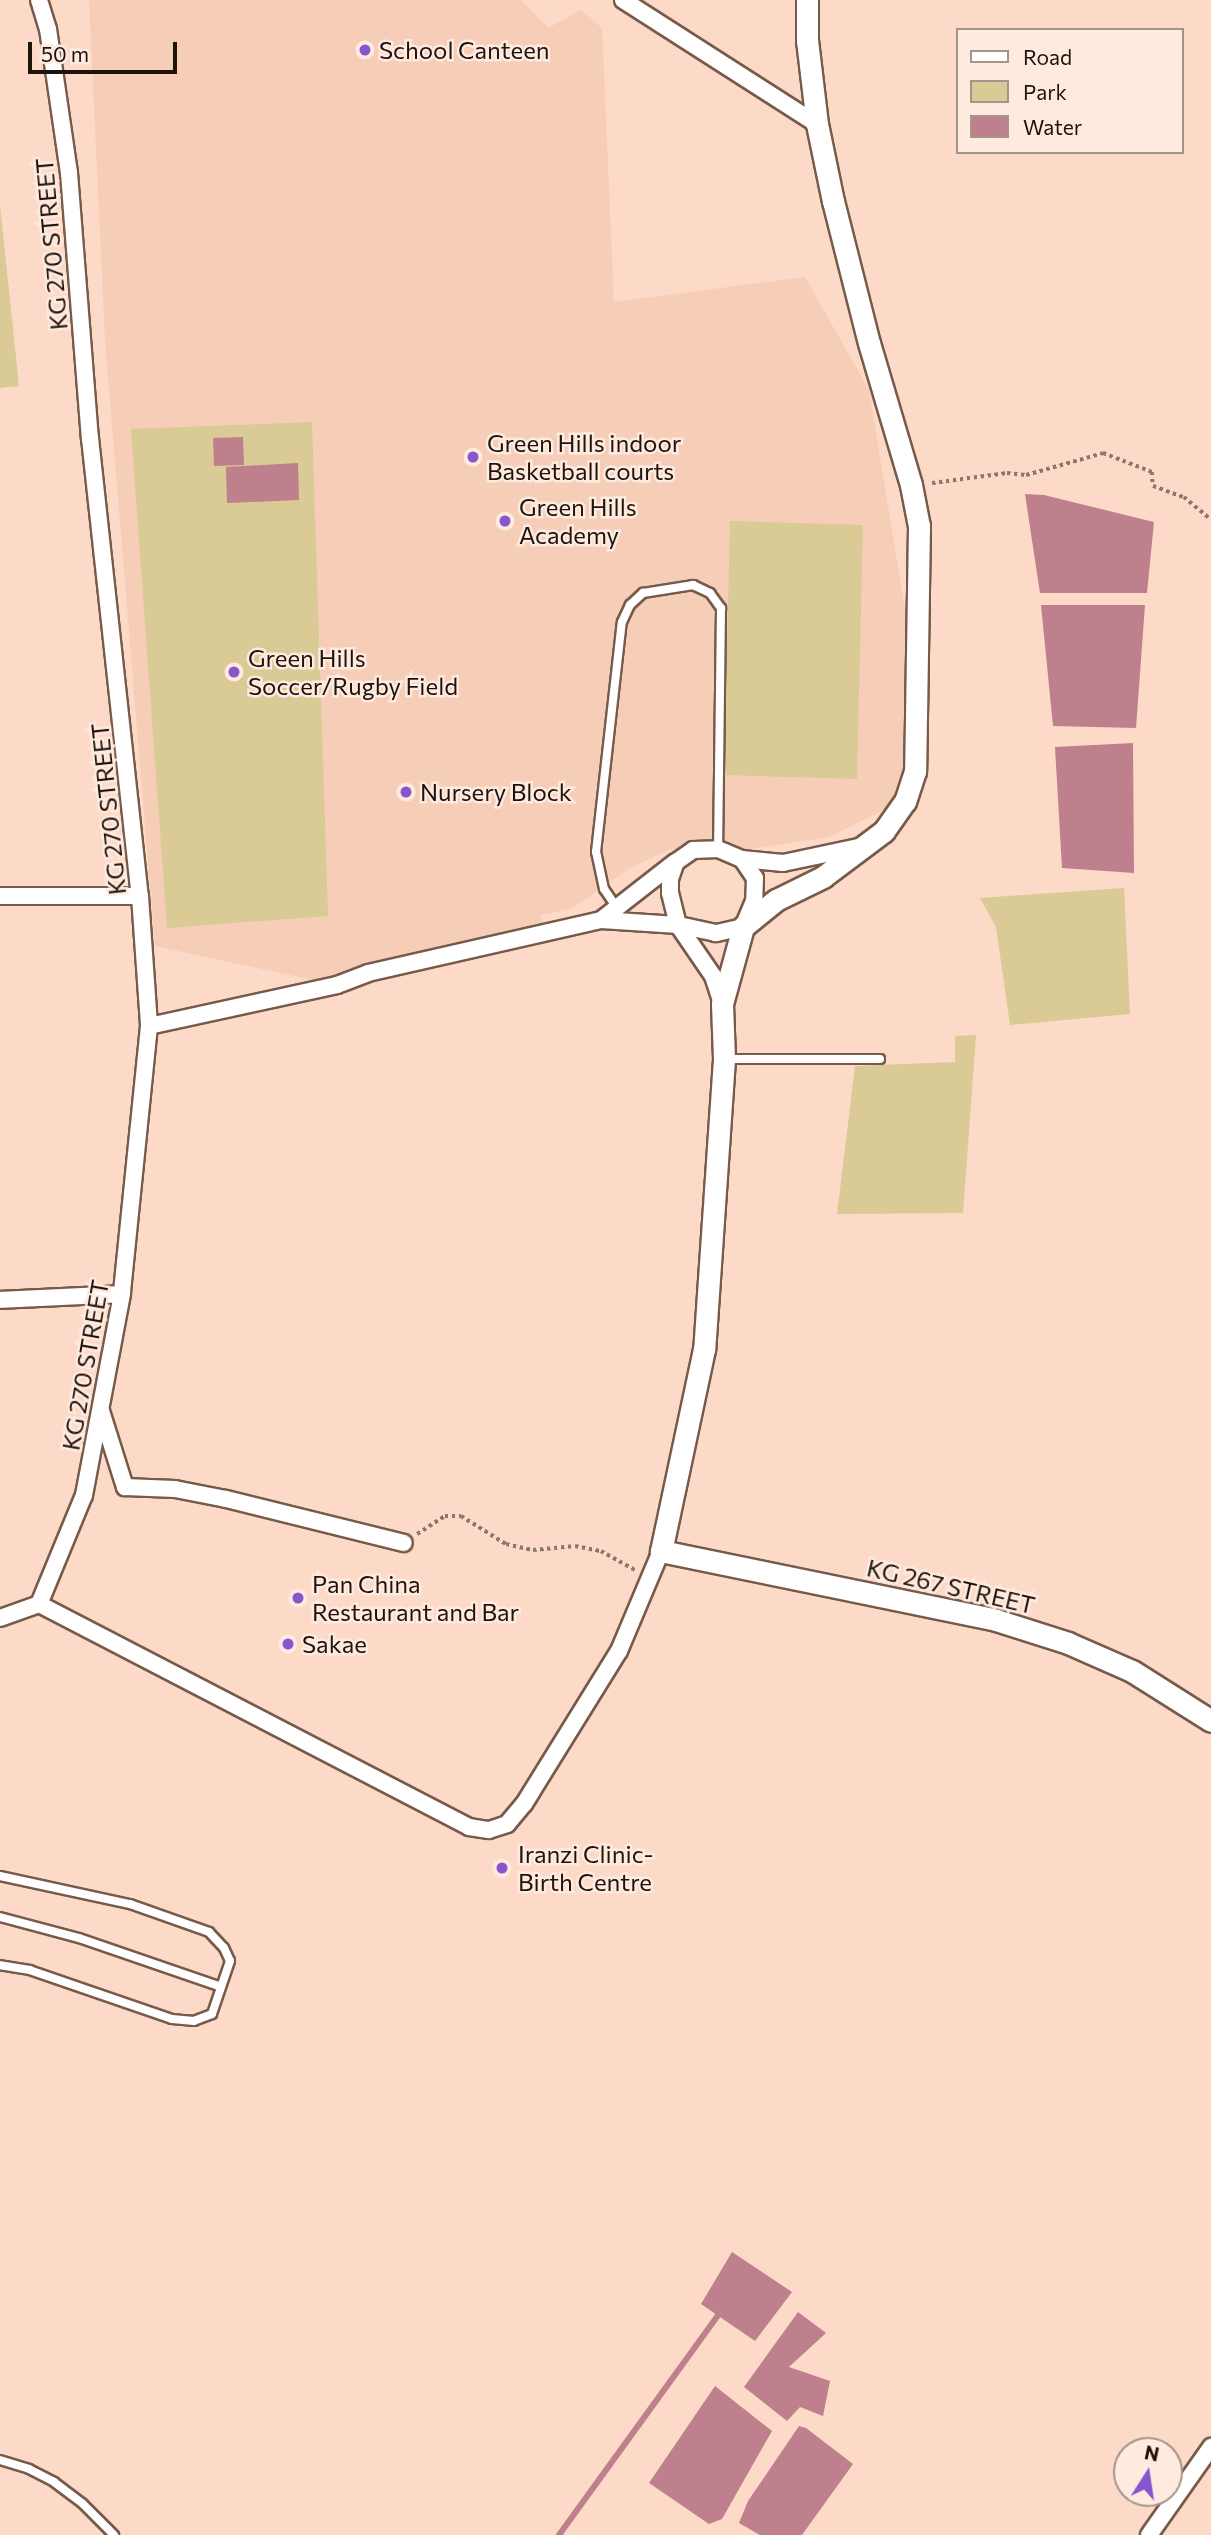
<!DOCTYPE html>
<html>
<head>
<meta charset="utf-8">
<style>
  body { margin:0 }
  #map { position:relative; width:1211px; height:2535px; overflow:hidden; background:#fcdac7; font-family:Commissioner,sans-serif }
  div>[style] { position:absolute }
  .built>* { inset:0; background:#f6cdb7 }
  .green>* { inset:0; background:#d9ca96 }
  .water>* { inset:0; background:#be808c }
  .stream>* { height:6px; margin:-3px; padding:0 3px; transform-origin:3px; border-radius:3px; background:#be808c }
  .path>* { height:3.5px; margin-top:-1.75px; transform-origin:0; background:repeating-linear-gradient(90deg,#8d766a 0 3.5px,transparent 0 7px) }
  .roads { filter:drop-shadow(2px 0 #775a4a) drop-shadow(-2px 0 #775a4a) drop-shadow(0 2px #775a4a) drop-shadow(0 -2px #775a4a) }
  .lane>* { height:8px; margin:-4px; padding:0 4px; transform-origin:4px; border-radius:4px; background:#fff }
  .street>* { height:16px; margin:-8px; padding:0 8px; transform-origin:8px; border-radius:8px; background:#fff }
  .secondary>* { height:21px; margin:-10.5px; padding:0 10.5px; transform-origin:10.5px; border-radius:10.5px; background:#fff }
  .dots>* { width:19px; height:19px; translate:-50% -50%; box-sizing:border-box; border:4px solid #ffeadf; border-radius:50% }
  span { translate:-50% -50%; white-space:nowrap; text-align:center; line-height:1.15; -webkit-text-stroke:5px #ffeadf; paint-order:stroke }
  .poi-label { font-size:24px; color:#1e120c }
  .left { translate:0 -50%; text-align:left }
  .street-label { font-size:24px; color:#1e120c }
  .legend { position:absolute; left:956px; top:28px; width:228px; height:126px; box-sizing:border-box; background:#ffeadf; border:2px solid #a5948b; margin:0; padding:9px 12px; list-style:none; font-size:21px; color:#1e120c }
  .legend li { display:flex; align-items:center; gap:14px; height:35px }
  .legend b { width:35px; border:2px solid #a5948b }
  .north { position:absolute; left:1113px; top:2437px; width:70px; height:70px; box-sizing:border-box; background:#ffeadf; border:2px solid #a5948b; border-radius:50%; rotate:12deg; font-size:19px; font-weight:700; line-height:28px; text-align:center; color:#1e120c }
  .north::after { content:''; display:block; margin:auto; width:24px; height:32px; background:#8855cd; clip-path:polygon(50% 0,100% 100%,50% 72%,0 100%) }
  .scale { position:absolute; left:28px; top:42px; width:149px; height:32px; box-sizing:border-box; border:4px solid #1e120c; border-top:0; padding-left:9px; font-size:21px; line-height:24px; white-space:nowrap; color:#1e120c; -webkit-text-stroke:5px #ffeadf; paint-order:stroke }
</style>
</head>
<body>
<div id="map">
  <div class="built">
    <div style="clip-path:polygon(89px 0,521px 0,548px 28px,581px 10px,602px 28px,614px 302px,805px 277px,869px 390px,912px 652px,909px 797px,829px 837px,751px 849px,671px 849px,630px 868px,573px 908px,541px 915px,546px 931px,337px 985px,155px 946px,105px 341px)"></div>
  </div>
  <div class="green">
    <div style="clip-path:polygon(0 205px,19px 386px,0 388px)"></div>
    <div style="clip-path:polygon(312px 422px,328px 916px,167px 928px,131px 429px)"></div>
    <div style="clip-path:polygon(730px 521px,863px 525px,857px 779px,724px 775px)"></div>
    <div style="clip-path:polygon(1124px 888px,1130px 1014px,1010px 1025px,996px 927px,980px 898px)"></div>
    <div style="clip-path:polygon(976px 1035px,963px 1213px,837px 1214px,855px 1066px,955px 1062px,955px 1036px)"></div>
  </div>
  <div class="water">
    <div style="clip-path:polygon(243px 437px,244px 465px,214px 466px,213px 438px)"></div>
    <div style="clip-path:polygon(298px 463px,299px 500px,227px 503px,226px 467px)"></div>
    <div style="clip-path:polygon(1025px 494px,1044px 495px,1154px 522px,1147px 593px,1040px 593px)"></div>
    <div style="clip-path:polygon(1041px 605px,1145px 605px,1136px 728px,1053px 726px)"></div>
    <div style="clip-path:polygon(1133px 743px,1134px 873px,1062px 868px,1055px 747px)"></div>
    <div style="clip-path:polygon(732px 2252px,792px 2292px,755px 2341px,701px 2304px)"></div>
    <div style="clip-path:polygon(798px 2312px,826px 2333px,789px 2367px,830px 2381px,823px 2416px,800px 2407px,787px 2421px,744px 2387px)"></div>
    <div style="clip-path:polygon(715px 2386px,772px 2431px,722px 2519px,709px 2524px,649px 2483px)"></div>
    <div style="clip-path:polygon(799px 2426px,806px 2428px,853px 2464px,802px 2535px,760px 2535px,739px 2523px,748px 2501px)"></div>
  </div>
  <div class="stream">
    <div style="left:559px;top:2535px;width:271px;rotate:-54.1deg"></div>
  </div>
  <div class="path">
    <div style="left:932px;top:483px;width:76px;rotate:-7.6deg"></div>
    <div style="left:1007px;top:473px;width:19px;rotate:6deg"></div>
    <div style="left:1026px;top:475px;width:80px;rotate:-15.9deg"></div>
    <div style="left:1103px;top:453px;width:53px;rotate:21.2deg"></div>
    <div style="left:1152px;top:472px;width:14px;rotate:86deg"></div>
    <div style="left:1153px;top:486px;width:33px;rotate:20deg"></div>
    <div style="left:1184px;top:497px;width:35px;rotate:40deg"></div>
    <div style="left:417px;top:1534px;width:33px;rotate:-33deg"></div>
    <div style="left:445px;top:1516px;width:16px"></div>
    <div style="left:461px;top:1516px;width:53px;rotate:31.9deg"></div>
    <div style="left:506px;top:1544px;width:28px;rotate:13deg"></div>
    <div style="left:533px;top:1550px;width:42px;rotate:-5.4deg"></div>
    <div style="left:575px;top:1546px;width:26px;rotate:11deg"></div>
    <div style="left:601px;top:1551px;width:39px;rotate:29deg"></div>
  </div>
  <div class="roads">
    <div class="lane">
      <div style="left:617px;top:908px;width:23px;rotate:-124deg"></div>
      <div style="left:604px;top:889px;width:38px;rotate:-102deg"></div>
      <div style="left:596px;top:852px;width:231px;rotate:-83.6deg"></div>
      <div style="left:622px;top:622px;width:19px;rotate:-65deg"></div>
      <div style="left:630px;top:605px;width:18px;rotate:-43deg"></div>
      <div style="left:643px;top:593px;width:51px;rotate:-9.1deg"></div>
      <div style="left:693px;top:585px;width:19px;rotate:25deg"></div>
      <div style="left:710px;top:593px;width:19px;rotate:54deg"></div>
      <div style="left:721px;top:608px;width:241px;rotate:90.7deg"></div>
      <div style="left:724px;top:1059px;width:156px"></div>
      <div style="left:0;top:1876px;width:133px;rotate:12.2deg"></div>
      <div style="left:130px;top:1904px;width:84px;rotate:19.5deg"></div>
      <div style="left:209px;top:1932px;width:22px;rotate:47deg"></div>
      <div style="left:224px;top:1948px;width:14px;rotate:65deg"></div>
      <div style="left:230px;top:1961px;width:56px;rotate:108.8deg"></div>
      <div style="left:212px;top:2014px;width:19px;rotate:159deg"></div>
      <div style="left:194px;top:2021px;width:22px;rotate:-175deg"></div>
      <div style="left:172px;top:2019px;width:150px;rotate:-161deg"></div>
      <div style="left:30px;top:1970px;width:30px;rotate:-171deg"></div>
      <div style="left:0;top:1917px;width:82px;rotate:14.9deg"></div>
      <div style="left:79px;top:1938px;width:150px;rotate:19deg"></div>
      <div style="left:0;top:2460px;width:30px;rotate:17deg"></div>
      <div style="left:29px;top:2469px;width:28px;rotate:27deg"></div>
      <div style="left:54px;top:2482px;width:36px;rotate:37deg"></div>
      <div style="left:83px;top:2504px;width:44px;rotate:45deg"></div>
    </div>
    <div class="street">
      <div style="left:39px;top:0;width:30px;rotate:73deg"></div>
      <div style="left:48px;top:29px;width:146px;rotate:81.7deg"></div>
      <div style="left:69px;top:173px;width:266px;rotate:85.5deg"></div>
      <div style="left:90px;top:438px;width:461px;rotate:83.8deg"></div>
      <div style="left:140px;top:896px;width:130px;rotate:86deg"></div>
      <div style="left:149px;top:1026px;width:269px;rotate:95.8deg"></div>
      <div style="left:122px;top:1294px;width:205px;rotate:100.7deg"></div>
      <div style="left:84px;top:1495px;width:118px;rotate:112.4deg"></div>
      <div style="left:623px;top:0;width:230px;rotate:32.6deg"></div>
      <div style="left:742px;top:859px;width:23px;rotate:56deg"></div>
      <div style="left:755px;top:878px;width:23px;rotate:92deg"></div>
      <div style="left:754px;top:901px;width:28px;rotate:113deg"></div>
      <div style="left:743px;top:927px;width:28px;rotate:167deg"></div>
      <div style="left:716px;top:933px;width:39px;rotate:-168deg"></div>
      <div style="left:678px;top:925px;width:33px;rotate:-104deg"></div>
      <div style="left:670px;top:893px;width:14px;rotate:-90deg"></div>
      <div style="left:670px;top:879px;width:18px;rotate:-71deg"></div>
      <div style="left:676px;top:862px;width:21px;rotate:-35deg"></div>
      <div style="left:693px;top:850px;width:25px;rotate:-2deg"></div>
      <div style="left:718px;top:849px;width:26px;rotate:23deg"></div>
      <div style="left:742px;top:859px;width:41px;rotate:5.6deg"></div>
      <div style="left:783px;top:863px;width:78px;rotate:-11.9deg"></div>
      <div style="left:0;top:896px;width:140px"></div>
      <div style="left:601px;top:920px;width:93px;rotate:-38deg"></div>
      <div style="left:149px;top:1026px;width:192px;rotate:-12.3deg"></div>
      <div style="left:337px;top:985px;width:33px;rotate:-21deg"></div>
      <div style="left:368px;top:973px;width:239px;rotate:-12.8deg"></div>
      <div style="left:601px;top:920px;width:77px;rotate:3.7deg"></div>
      <div style="left:678px;top:925px;width:62px;rotate:55.5deg"></div>
      <div style="left:713px;top:976px;width:29px;rotate:72deg"></div>
      <div style="left:0;top:1300px;width:122px;rotate:-2.8deg"></div>
      <div style="left:101px;top:1411px;width:80px;rotate:72.5deg"></div>
      <div style="left:125px;top:1487px;width:50px;rotate:2.3deg"></div>
      <div style="left:175px;top:1489px;width:52px;rotate:11.1deg"></div>
      <div style="left:226px;top:1499px;width:183px;rotate:13.9deg"></div>
      <div style="left:0;top:1618px;width:41px;rotate:-19.7deg"></div>
      <div style="left:39px;top:1604px;width:484px;rotate:27.4deg"></div>
      <div style="left:469px;top:1827px;width:20px;rotate:9deg"></div>
      <div style="left:489px;top:1830px;width:19px;rotate:-18deg"></div>
      <div style="left:507px;top:1824px;width:26px;rotate:-50deg"></div>
      <div style="left:524px;top:1804px;width:180px;rotate:-58.2deg"></div>
      <div style="left:619px;top:1651px;width:108px;rotate:-67.2deg"></div>
      <div style="left:1149px;top:2535px;width:108px;rotate:-54.8deg"></div>
    </div>
    <div class="secondary">
      <div style="left:807px;top:0;width:40px;rotate:90deg"></div>
      <div style="left:807px;top:40px;width:85px;rotate:83.2deg"></div>
      <div style="left:817px;top:124px;width:79px;rotate:78.3deg"></div>
      <div style="left:833px;top:201px;width:146px;rotate:75.8deg"></div>
      <div style="left:869px;top:343px;width:148px;rotate:73.5deg"></div>
      <div style="left:911px;top:485px;width:42px;rotate:79deg"></div>
      <div style="left:919px;top:526px;width:245px;rotate:90.9deg"></div>
      <div style="left:915px;top:771px;width:32px;rotate:108deg"></div>
      <div style="left:905px;top:801px;width:37px;rotate:125deg"></div>
      <div style="left:884px;top:831px;width:76px;rotate:143deg"></div>
      <div style="left:823px;top:877px;width:52px;rotate:153.9deg"></div>
      <div style="left:776px;top:900px;width:43px;rotate:140.7deg"></div>
      <div style="left:743px;top:927px;width:80px;rotate:105.3deg"></div>
      <div style="left:722px;top:1004px;width:55px;rotate:87.9deg"></div>
      <div style="left:724px;top:1059px;width:291px;rotate:93.9deg"></div>
      <div style="left:704px;top:1349px;width:207px;rotate:102deg"></div>
      <div style="left:661px;top:1551px;width:342px;rotate:11.6deg"></div>
      <div style="left:996px;top:1620px;width:76px;rotate:17.7deg"></div>
      <div style="left:1068px;top:1643px;width:70px;rotate:23.6deg"></div>
      <div style="left:1132px;top:1671px;width:93px;rotate:32.3deg"></div>
    </div>
  </div>
  <div class="dots">
    <div style="left:365px;top:50px;background:#8855cd"></div>
    <div style="left:473px;top:457px;background:#8855cd"></div>
    <div style="left:505px;top:521px;background:#8855cd"></div>
    <div style="left:234px;top:672px;background:#8855cd"></div>
    <div style="left:406px;top:792px;background:#8855cd"></div>
    <div style="left:298px;top:1598px;background:#8855cd"></div>
    <div style="left:288px;top:1644px;background:#8855cd"></div>
    <div style="left:502px;top:1868px;background:#8855cd"></div>
  </div>
  <div class="poi-label">
    <span class="left" style="left:379px;top:50px">School Canteen</span>
    <span class="left" style="left:487px;top:457px">Green Hills indoor<br>Basketball courts</span>
    <span class="left" style="left:519px;top:521px">Green Hills<br>Academy</span>
    <span class="left" style="left:248px;top:672px">Green Hills<br>Soccer/Rugby Field</span>
    <span class="left" style="left:420px;top:792px">Nursery Block</span>
    <span class="left" style="left:312px;top:1598px">Pan China<br>Restaurant and Bar</span>
    <span class="left" style="left:302px;top:1644px">Sakae</span>
    <span class="left" style="left:518px;top:1868px">Iranzi Clinic-<br>Birth Centre</span>
  </div>
  <div class="street-label">
    <span style="left:51px;top:244px;rotate:-95deg">KG 270 STREET</span>
    <span style="left:108px;top:809px;rotate:-96deg">KG 270 STREET</span>
    <span style="left:85px;top:1365px;rotate:-80deg">KG 270 STREET</span>
    <span style="left:951px;top:1586px;rotate:13deg">KG 267 STREET</span>
  </div>
  <ul class="legend">
  <li><b style="height:9px;background:#fff"></b>Road</li>
  <li><b style="height:19px;background:#d9ca96"></b>Park</li>
  <li><b style="height:19px;background:#be808c"></b>Water</li>
  </ul>
  <div class="north">N</div>
  <div class="scale">50 m</div>
</div>
</body>
</html>
